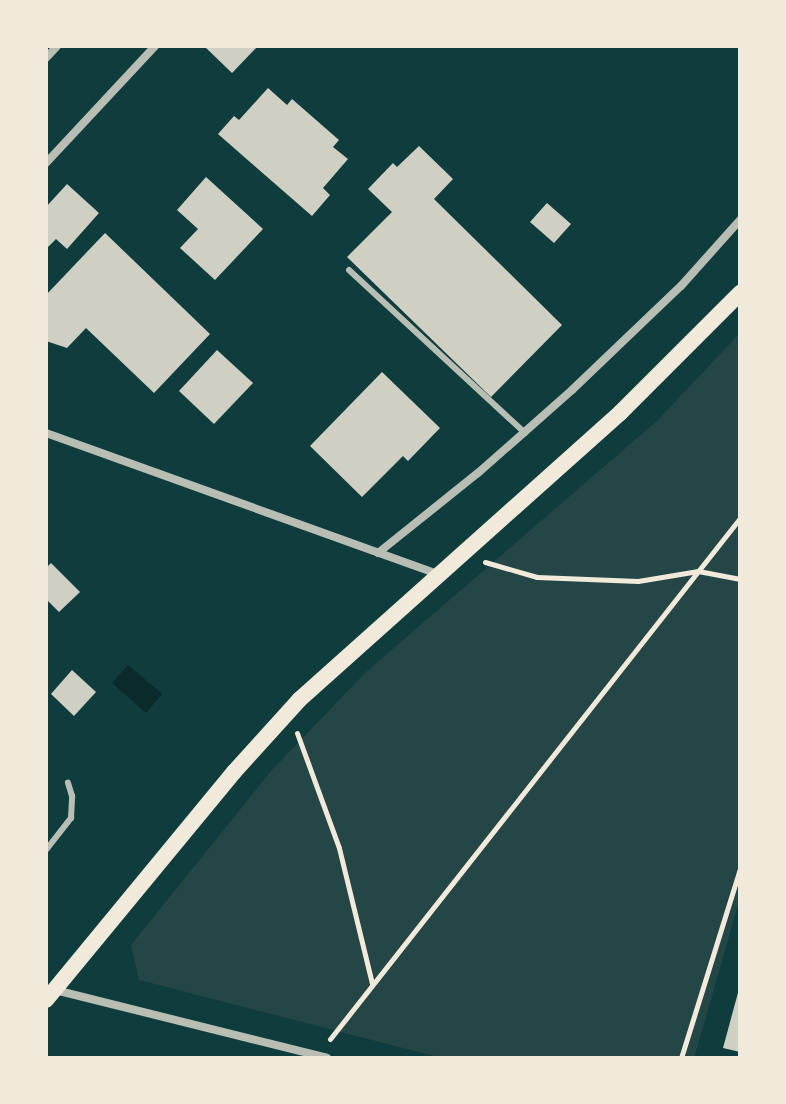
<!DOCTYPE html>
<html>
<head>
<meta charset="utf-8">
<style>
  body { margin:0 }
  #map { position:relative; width:786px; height:1104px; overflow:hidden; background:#0f3d3e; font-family:"Open Sans",sans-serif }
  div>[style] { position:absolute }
  .green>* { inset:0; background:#244646 }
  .water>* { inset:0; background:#0a2a2b }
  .building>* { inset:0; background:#cfcfc3 }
  .path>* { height:5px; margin:-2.5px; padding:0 2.5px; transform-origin:2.5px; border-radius:2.5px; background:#f1e9da }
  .service>* { height:6px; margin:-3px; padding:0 3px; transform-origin:3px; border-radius:3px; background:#b8beb3 }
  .minor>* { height:8px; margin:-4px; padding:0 4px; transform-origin:4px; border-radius:4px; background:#b8beb3 }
  .secondary>* { height:16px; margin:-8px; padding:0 8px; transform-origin:8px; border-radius:8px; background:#f1e9da }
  span { translate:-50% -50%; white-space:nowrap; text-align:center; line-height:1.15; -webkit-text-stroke:6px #f1e9da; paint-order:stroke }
  .frame { position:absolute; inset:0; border:48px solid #f1e9da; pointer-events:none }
</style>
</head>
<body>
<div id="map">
  <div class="green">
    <div style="clip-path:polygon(740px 333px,740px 898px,694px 1058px,442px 1058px,139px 980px,131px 945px,271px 771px,366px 672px,658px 420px)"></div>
  </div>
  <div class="water">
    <div style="clip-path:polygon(128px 665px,162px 694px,146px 713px,112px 683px)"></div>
  </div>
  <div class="building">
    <div style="clip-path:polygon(204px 46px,258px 46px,232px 73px)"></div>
    <div style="clip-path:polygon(268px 88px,287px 105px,292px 99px,339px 140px,333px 147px,348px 159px,323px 188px,330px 195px,312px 216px,218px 134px,234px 116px,239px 120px)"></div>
    <div style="clip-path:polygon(419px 146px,453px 179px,434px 199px,562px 325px,491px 397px,347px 257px,392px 212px,368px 189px,393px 163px,397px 167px)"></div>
    <div style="clip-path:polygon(206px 177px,263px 229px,215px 280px,180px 248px,198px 229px,177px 210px)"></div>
    <div style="clip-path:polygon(67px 184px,99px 213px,67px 249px,56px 239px,46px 249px,46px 207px)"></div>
    <div style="clip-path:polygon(547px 203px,571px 224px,554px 243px,530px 222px)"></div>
    <div style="clip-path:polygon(105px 233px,210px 334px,154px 393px,86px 328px,67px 348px,46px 341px,46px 295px)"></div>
    <div style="clip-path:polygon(217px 350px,253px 383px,214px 424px,179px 391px)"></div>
    <div style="clip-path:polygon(382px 372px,440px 428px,408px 461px,403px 456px,362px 497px,310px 446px)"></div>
    <div style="clip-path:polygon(51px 563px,80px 592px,59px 612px,46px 599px,46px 568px)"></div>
    <div style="clip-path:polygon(72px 670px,96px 692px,74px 716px,51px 694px)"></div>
    <div style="clip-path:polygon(739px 989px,740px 989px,740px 1052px,723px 1048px)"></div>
  </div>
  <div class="path">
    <div style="left:485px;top:562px;width:54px;rotate:16.1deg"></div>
    <div style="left:537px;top:577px;width:101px;rotate:2.3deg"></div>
    <div style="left:638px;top:581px;width:61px;rotate:-9.5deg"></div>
    <div style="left:698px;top:571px;width:43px;rotate:10.8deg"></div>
    <div style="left:297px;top:733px;width:122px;rotate:69.9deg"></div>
    <div style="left:339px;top:848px;width:139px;rotate:76.3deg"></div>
    <div style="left:330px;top:1039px;width:663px;rotate:-51.8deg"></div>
    <div style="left:681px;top:1058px;width:199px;rotate:-72.7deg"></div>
  </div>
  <div class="service">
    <div style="left:349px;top:270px;width:240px;rotate:42.8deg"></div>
    <div style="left:46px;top:850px;width:41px;rotate:-52deg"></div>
    <div style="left:71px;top:818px;width:22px;rotate:-87deg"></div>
    <div style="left:72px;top:796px;width:14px;rotate:-107deg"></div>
  </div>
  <div class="minor">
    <div style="left:46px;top:58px;width:16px;rotate:-47deg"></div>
    <div style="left:46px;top:163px;width:160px;rotate:-47deg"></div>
    <div style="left:46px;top:433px;width:417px;rotate:19.8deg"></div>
    <div style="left:378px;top:553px;width:128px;rotate:-38.7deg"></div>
    <div style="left:478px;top:473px;width:125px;rotate:-41.4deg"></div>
    <div style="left:572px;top:390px;width:151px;rotate:-43.7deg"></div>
    <div style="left:681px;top:286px;width:89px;rotate:-48.2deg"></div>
    <div style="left:55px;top:990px;width:280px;rotate:14deg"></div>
  </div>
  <div class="secondary">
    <div style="left:46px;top:1000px;width:296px;rotate:-50.5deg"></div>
    <div style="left:234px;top:772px;width:97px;rotate:-47.9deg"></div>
    <div style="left:299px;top:700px;width:431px;rotate:-41.8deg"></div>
    <div style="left:620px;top:413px;width:170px;rotate:-45deg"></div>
  </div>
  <div class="frame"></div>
</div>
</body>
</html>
